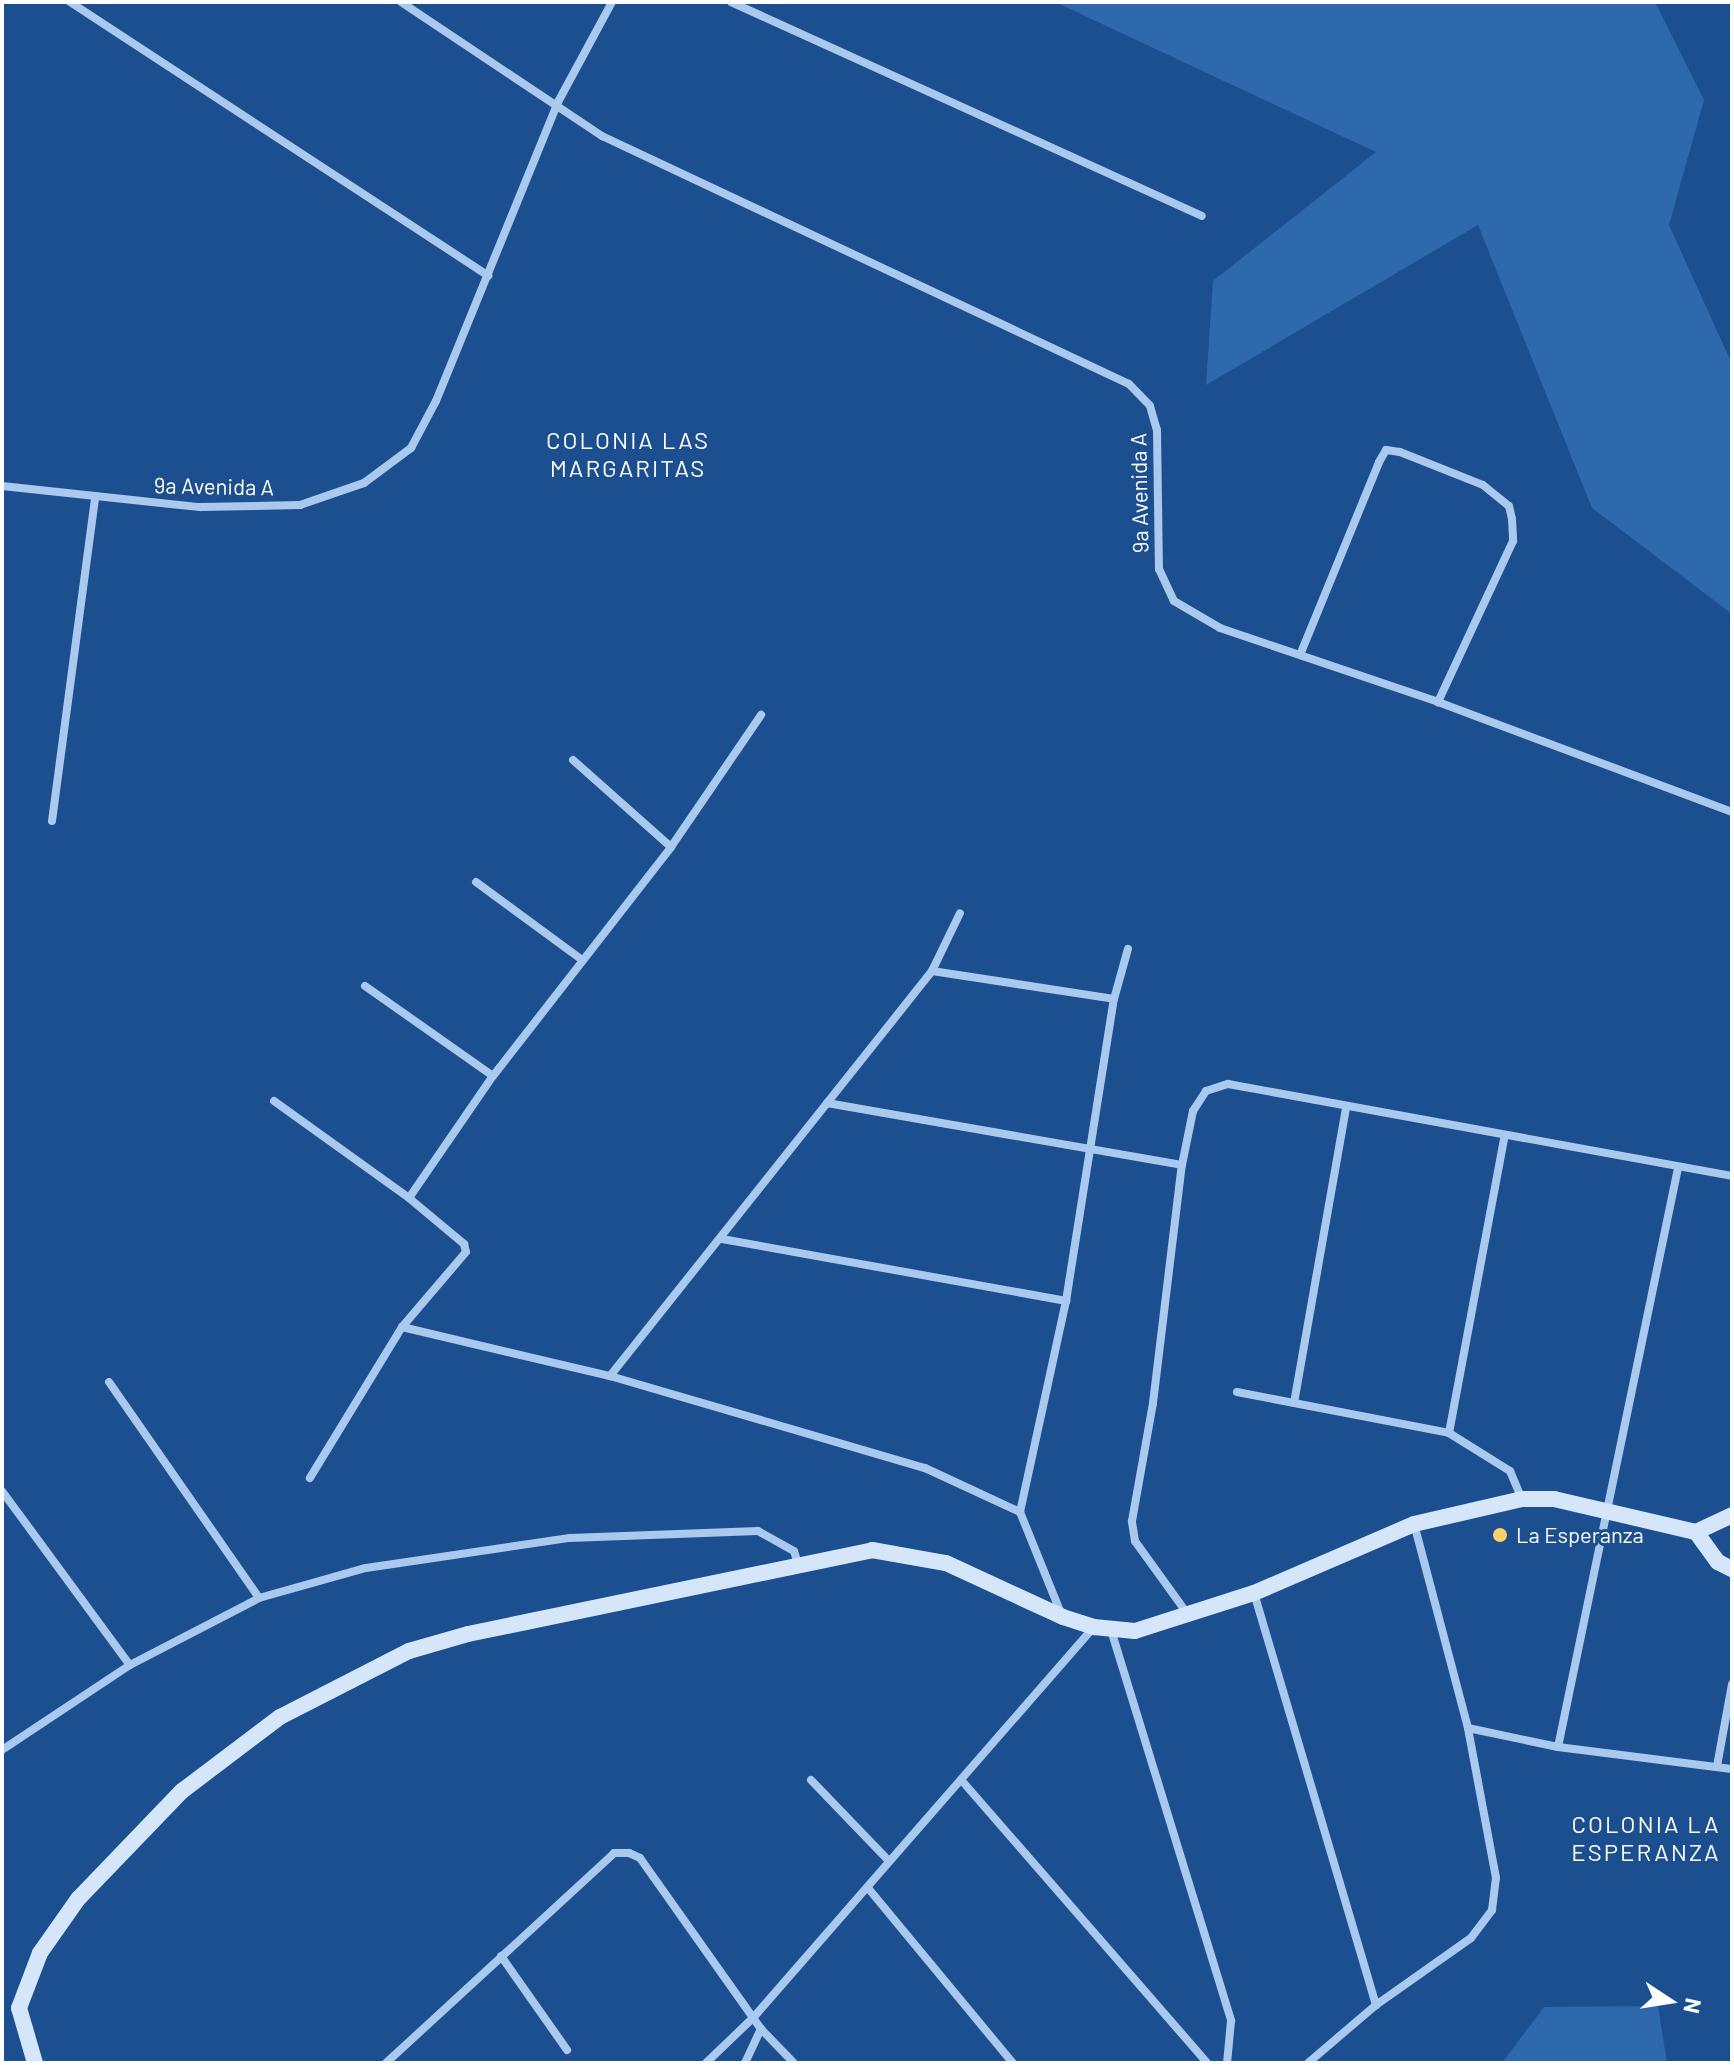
<!DOCTYPE html>
<html>
<head>
<meta charset="utf-8">
<style>
  body { margin:0 }
  #map { position:relative; width:1734px; height:2065px; overflow:hidden; background:#1b4f8f; font-family:Barlow,sans-serif }
  div>[style] { position:absolute }
  .green>* { inset:0; background:#2e69ad }
  .street>* { height:8px; margin:-4px; padding:0 4px; transform-origin:4px; border-radius:4px; background:#a9c9ee }
  .secondary>* { height:16px; margin:-8px; padding:0 8px; transform-origin:8px; border-radius:8px; background:#d6e6fa }
  .dots>* { width:22px; height:22px; translate:-50% -50%; box-sizing:border-box; border:4px solid #1b4f8f; border-radius:50% }
  span { translate:-50% -50%; white-space:nowrap; text-align:center; line-height:1.15; -webkit-text-stroke:6px #1b4f8f; paint-order:stroke }
  .street-label { font-size:22px; color:#fff }
  .poi-label { font-size:22px; color:#fff }
  .left { translate:0 -50%; text-align:left }
  .neighbourhood-label { font-size:24px; color:#fff; letter-spacing:2px }
  .frame { position:absolute; inset:0; border:4px solid #fff; pointer-events:none }
  .north { position:absolute; left:1630px; top:1961px; width:80px; height:80px; -webkit-text-stroke:6px #1b4f8f; paint-order:stroke; rotate:102deg; font-size:22px; font-weight:700; line-height:32px; text-align:center; color:#fff }
  .north::after { content:''; display:block; margin:auto; width:28px; height:36px; background:#fff; clip-path:polygon(50% 0,100% 100%,50% 72%,0 100%) }
</style>
</head>
<body>
<div id="map">
  <div class="green">
    <div style="clip-path:polygon(1055px 2px,1655px 2px,1704px 100px,1669px 225px,1732px 364px,1732px 614px,1592px 508px,1478px 225px,1206px 385px,1213px 281px,1376px 152px)"></div>
    <div style="clip-path:polygon(1658px 2006px,1667px 2063px,1502px 2063px,1544px 2007px)"></div>
  </div>
  <div class="street">
    <div style="left:70px;top:2px;width:500px;rotate:33.2deg"></div>
    <div style="left:401px;top:2px;width:242px;rotate:33.7deg"></div>
    <div style="left:602px;top:136px;width:582px;rotate:25.2deg"></div>
    <div style="left:1129px;top:384px;width:30px;rotate:46deg"></div>
    <div style="left:1150px;top:406px;width:25px;rotate:74deg"></div>
    <div style="left:1157px;top:430px;width:139px;rotate:89.2deg"></div>
    <div style="left:1159px;top:569px;width:35px;rotate:65deg"></div>
    <div style="left:1174px;top:601px;width:53px;rotate:30.4deg"></div>
    <div style="left:1220px;top:628px;width:230px;rotate:18.7deg"></div>
    <div style="left:1438px;top:702px;width:314px;rotate:20.5deg"></div>
    <div style="left:731px;top:2px;width:517px;rotate:24.43deg"></div>
    <div style="left:2px;top:486px;width:199px;rotate:6.1deg"></div>
    <div style="left:200px;top:507px;width:100px;rotate:-1.1deg"></div>
    <div style="left:300px;top:505px;width:68px;rotate:-19deg"></div>
    <div style="left:364px;top:483px;width:59px;rotate:-36.7deg"></div>
    <div style="left:411px;top:448px;width:53px;rotate:-62deg"></div>
    <div style="left:436px;top:401px;width:323px;rotate:-67.8deg"></div>
    <div style="left:558px;top:102px;width:114px;rotate:-61.6deg"></div>
    <div style="left:1300px;top:655px;width:209px;rotate:-67.7deg"></div>
    <div style="left:1379px;top:462px;width:14px;rotate:-60deg"></div>
    <div style="left:1386px;top:450px;width:14px;rotate:8deg"></div>
    <div style="left:1400px;top:452px;width:89px;rotate:21.7deg"></div>
    <div style="left:1483px;top:485px;width:33px;rotate:39deg"></div>
    <div style="left:1509px;top:506px;width:13px;rotate:77deg"></div>
    <div style="left:1512px;top:519px;width:22px;rotate:87deg"></div>
    <div style="left:1513px;top:541px;width:178px;rotate:115deg"></div>
    <div style="left:573px;top:760px;width:131px;rotate:41.6deg"></div>
    <div style="left:52px;top:821px;width:325px;rotate:-82.4deg"></div>
    <div style="left:476px;top:882px;width:132px;rotate:36.3deg"></div>
    <div style="left:932px;top:971px;width:184px;rotate:8.7deg"></div>
    <div style="left:365px;top:986px;width:156px;rotate:35.1deg"></div>
    <div style="left:274px;top:1101px;width:166px;rotate:35.7deg"></div>
    <div style="left:409px;top:1198px;width:72px;rotate:39.9deg"></div>
    <div style="left:464px;top:1244px;width:8px;rotate:76deg"></div>
    <div style="left:466px;top:1252px;width:99px;rotate:130.5deg"></div>
    <div style="left:402px;top:1327px;width:177px;rotate:121.4deg"></div>
    <div style="left:827px;top:1103px;width:360px;rotate:9.9deg"></div>
    <div style="left:409px;top:1198px;width:148px;rotate:-55.5deg"></div>
    <div style="left:493px;top:1076px;width:290px;rotate:-52.1deg"></div>
    <div style="left:671px;top:847px;width:160px;rotate:-55.7deg"></div>
    <div style="left:722px;top:1239px;width:350px;rotate:10.2deg"></div>
    <div style="left:402px;top:1327px;width:214px;rotate:13.3deg"></div>
    <div style="left:610px;top:1376px;width:328px;rotate:16.3deg"></div>
    <div style="left:925px;top:1468px;width:105px;rotate:24.9deg"></div>
    <div style="left:1020px;top:1512px;width:112px;rotate:68deg"></div>
    <div style="left:610px;top:1376px;width:517px;rotate:-51.51deg"></div>
    <div style="left:932px;top:971px;width:64px;rotate:-64.2deg"></div>
    <div style="left:109px;top:1382px;width:263px;rotate:55.2deg"></div>
    <div style="left:1237px;top:1392px;width:216px;rotate:10.9deg"></div>
    <div style="left:1449px;top:1433px;width:72px;rotate:31.9deg"></div>
    <div style="left:1510px;top:1471px;width:30px;rotate:67deg"></div>
    <div style="left:1294px;top:1403px;width:300px;rotate:-80deg"></div>
    <div style="left:1449px;top:1433px;width:303px;rotate:-79.4deg"></div>
    <div style="left:2px;top:1491px;width:216px;rotate:53.7deg"></div>
    <div style="left:1020px;top:1512px;width:216px;rotate:-77.7deg"></div>
    <div style="left:1066px;top:1301px;width:306px;rotate:-81deg"></div>
    <div style="left:1114px;top:999px;width:52px;rotate:-74.4deg"></div>
    <div style="left:1254px;top:1593px;width:430px;rotate:73.5deg"></div>
    <div style="left:1189px;top:1616px;width:92px;rotate:-125.8deg"></div>
    <div style="left:1135px;top:1541px;width:20px;rotate:-99deg"></div>
    <div style="left:1132px;top:1521px;width:120px;rotate:-79.9deg"></div>
    <div style="left:1153px;top:1403px;width:240px;rotate:-83.1deg"></div>
    <div style="left:1182px;top:1165px;width:55px;rotate:-78.5deg"></div>
    <div style="left:1193px;top:1111px;width:24px;rotate:-57deg"></div>
    <div style="left:1206px;top:1091px;width:23px;rotate:-18deg"></div>
    <div style="left:1228px;top:1084px;width:512px;rotate:10.34deg"></div>
    <div style="left:1111px;top:1630px;width:409px;rotate:72.9deg"></div>
    <div style="left:1231px;top:2021px;width:42px;rotate:95.4deg"></div>
    <div style="left:1468px;top:1728px;width:92px;rotate:11.9deg"></div>
    <div style="left:1558px;top:1747px;width:175px;rotate:7.2deg"></div>
    <div style="left:1558px;top:1747px;width:591px;rotate:-78.29deg"></div>
    <div style="left:2px;top:1750px;width:154px;rotate:-33.6deg"></div>
    <div style="left:130px;top:1665px;width:145px;rotate:-27.4deg"></div>
    <div style="left:259px;top:1598px;width:111px;rotate:-15.7deg"></div>
    <div style="left:366px;top:1568px;width:206px;rotate:-8.4deg"></div>
    <div style="left:570px;top:1538px;width:188px;rotate:-2.1deg"></div>
    <div style="left:758px;top:1531px;width:41px;rotate:29.1deg"></div>
    <div style="left:794px;top:1551px;width:14px;rotate:73deg"></div>
    <div style="left:1717px;top:1766px;width:83px;rotate:-79.6deg"></div>
    <div style="left:811px;top:1780px;width:111px;rotate:46.1deg"></div>
    <div style="left:963px;top:1782px;width:372px;rotate:49deg"></div>
    <div style="left:868px;top:1888px;width:227px;rotate:50.4deg"></div>
    <div style="left:501px;top:1956px;width:115px;rotate:54.9deg"></div>
    <div style="left:386px;top:2063px;width:310px;rotate:-42.6deg"></div>
    <div style="left:614px;top:1853px;width:15px"></div>
    <div style="left:629px;top:1853px;width:12px;rotate:24deg"></div>
    <div style="left:640px;top:1858px;width:209px;rotate:54.7deg"></div>
    <div style="left:761px;top:2029px;width:47px;rotate:45.9deg"></div>
    <div style="left:706px;top:2063px;width:65px;rotate:-43.8deg"></div>
    <div style="left:753px;top:2018px;width:517px;rotate:-48.92deg"></div>
    <div style="left:745px;top:2063px;width:38px;rotate:-65deg"></div>
    <div style="left:1308px;top:2063px;width:89px;rotate:-40.5deg"></div>
    <div style="left:1376px;top:2005px;width:116px;rotate:-35.2deg"></div>
    <div style="left:1471px;top:1938px;width:35px;rotate:-53deg"></div>
    <div style="left:1492px;top:1910px;width:32px;rotate:-83deg"></div>
    <div style="left:1496px;top:1878px;width:153px;rotate:-100.6deg"></div>
    <div style="left:1468px;top:1728px;width:211px;rotate:-104.8deg"></div>
  </div>
  <div class="secondary">
    <div style="left:1696px;top:1532px;width:40px;rotate:-25deg"></div>
    <div style="left:35px;top:2063px;width:57px;rotate:-106.2deg"></div>
    <div style="left:19px;top:2008px;width:59px;rotate:-69.1deg"></div>
    <div style="left:40px;top:1953px;width:66px;rotate:-54.9deg"></div>
    <div style="left:78px;top:1899px;width:150px;rotate:-46.1deg"></div>
    <div style="left:182px;top:1791px;width:123px;rotate:-37.1deg"></div>
    <div style="left:280px;top:1717px;width:145px;rotate:-27.1deg"></div>
    <div style="left:409px;top:1651px;width:61px;rotate:-16.1deg"></div>
    <div style="left:468px;top:1634px;width:413px;rotate:-11.7deg"></div>
    <div style="left:872px;top:1550px;width:75px;rotate:10deg"></div>
    <div style="left:946px;top:1563px;width:129px;rotate:24.8deg"></div>
    <div style="left:1063px;top:1617px;width:33px;rotate:18deg"></div>
    <div style="left:1094px;top:1627px;width:41px;rotate:5.6deg"></div>
    <div style="left:1135px;top:1631px;width:125px;rotate:-17.7deg"></div>
    <div style="left:1254px;top:1593px;width:174px;rotate:-23.3deg"></div>
    <div style="left:1414px;top:1524px;width:111px;rotate:-13deg"></div>
    <div style="left:1522px;top:1499px;width:32px"></div>
    <div style="left:1554px;top:1499px;width:146px;rotate:13.1deg"></div>
    <div style="left:1696px;top:1532px;width:37px;rotate:54deg"></div>
    <div style="left:1718px;top:1562px;width:16px;rotate:27deg"></div>
  </div>
  <div class="dots">
    <div style="left:1500px;top:1535px;background:#ffd166"></div>
  </div>
  <div class="street-label">
    <span style="left:214px;top:486px;rotate:1deg">9a Avenida A</span>
    <span style="left:1139px;top:493px;rotate:-91deg">9a Avenida A</span>
  </div>
  <div class="poi-label">
    <span class="left" style="left:1516px;top:1535px">La Esperanza</span>
  </div>
  <div class="neighbourhood-label">
    <span style="left:628px;top:454px">COLONIA LAS<br>MARGARITAS</span>
    <span style="left:1646px;top:1838px">COLONIA LA<br>ESPERANZA</span>
  </div>
  <div class="frame"></div>
  <div class="north">N</div>
</div>
</body>
</html>
